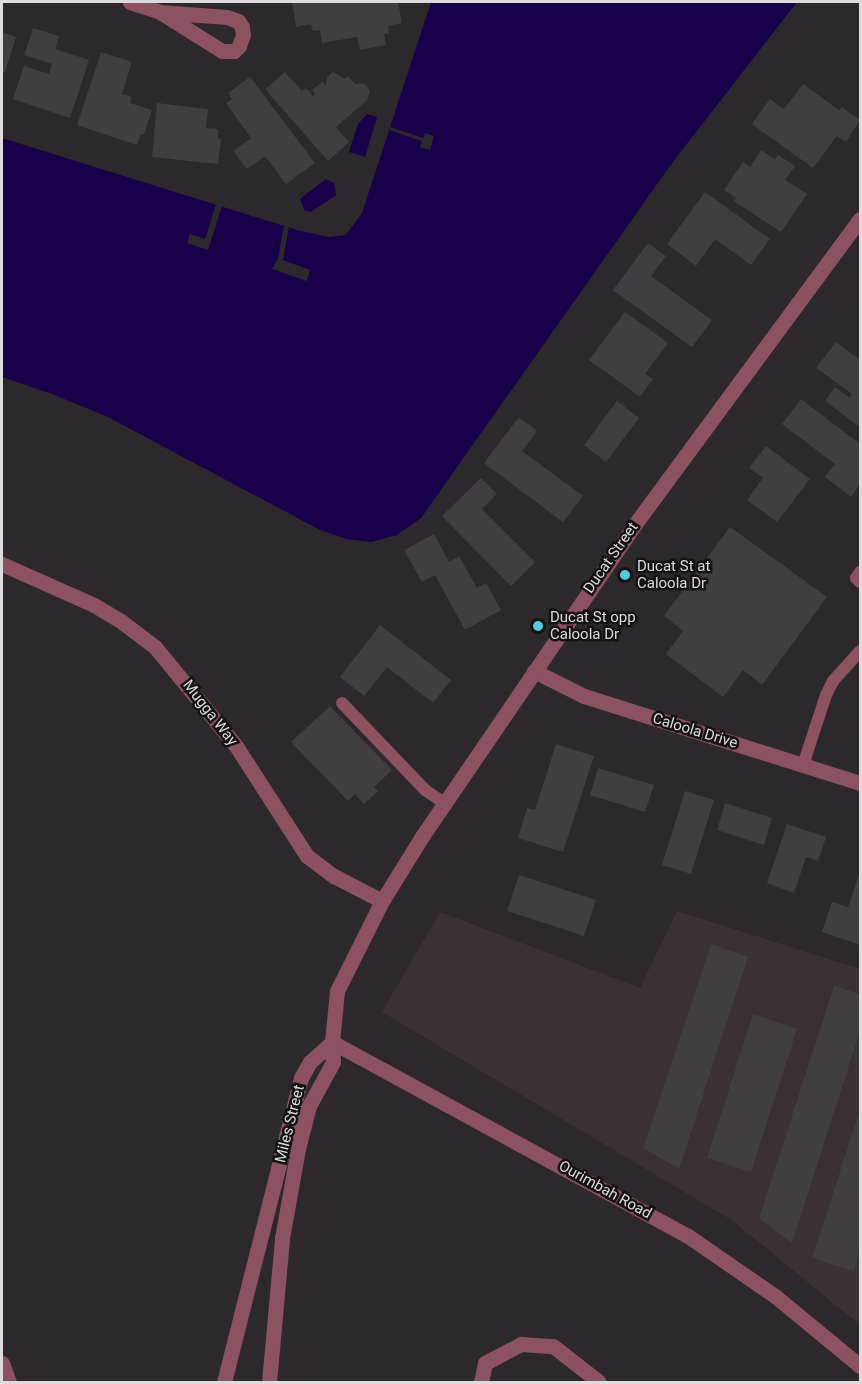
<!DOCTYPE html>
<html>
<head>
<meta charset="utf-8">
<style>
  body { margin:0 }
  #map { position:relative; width:862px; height:1384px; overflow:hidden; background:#2d282b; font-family:Roboto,sans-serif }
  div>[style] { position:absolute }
  .built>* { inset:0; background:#3a3037 }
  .water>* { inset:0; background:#18004a }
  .pier>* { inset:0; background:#2d282b }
  .building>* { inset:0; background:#403e42 }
  .service>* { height:12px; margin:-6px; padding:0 6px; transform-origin:6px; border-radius:6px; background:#8d5262 }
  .minor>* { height:15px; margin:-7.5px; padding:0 7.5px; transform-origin:7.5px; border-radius:7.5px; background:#8d5262 }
  .tertiary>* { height:15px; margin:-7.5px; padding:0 7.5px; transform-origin:7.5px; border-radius:7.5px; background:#8d5262 }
  .dots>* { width:16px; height:16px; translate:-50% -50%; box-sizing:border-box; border:3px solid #141213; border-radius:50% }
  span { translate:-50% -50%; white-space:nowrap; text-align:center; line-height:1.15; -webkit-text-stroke:5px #141213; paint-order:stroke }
  .street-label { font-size:15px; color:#dddbdd }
  .poi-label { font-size:15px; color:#dddbdd }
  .left { translate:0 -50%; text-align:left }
  .frame { position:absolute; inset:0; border:3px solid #dddbdd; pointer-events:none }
</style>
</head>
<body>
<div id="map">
  <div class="built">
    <div style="clip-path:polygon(677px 911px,860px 969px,860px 1325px,733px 1221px,382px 1012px,440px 912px,640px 988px)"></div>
  </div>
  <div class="water">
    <div style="clip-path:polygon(431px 2px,797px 2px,672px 163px,421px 518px,397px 535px,371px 542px,346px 539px,320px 530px,108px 417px,52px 394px,2px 377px,2px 138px,297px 230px,328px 237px,346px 235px,362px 213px)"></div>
    <div style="clip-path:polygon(367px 114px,377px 117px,365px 157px,349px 152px,358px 124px)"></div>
    <div style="clip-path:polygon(326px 179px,334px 183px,336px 195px,311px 212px,304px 210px,300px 199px)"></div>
  </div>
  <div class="pier">
    <div style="clip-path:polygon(390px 127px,423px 138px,425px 133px,434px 136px,430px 150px,420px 147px,422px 141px,389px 130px)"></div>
    <div style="clip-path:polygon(216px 204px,222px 206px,208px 250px,187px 243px,190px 234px,205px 239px)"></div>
    <div style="clip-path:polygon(284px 226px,289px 226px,283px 260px,310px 270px,307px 281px,272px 269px,278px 258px)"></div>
  </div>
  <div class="building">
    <div style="clip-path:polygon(292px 2px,398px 2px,402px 23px,388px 26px,389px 33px,384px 34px,386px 45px,360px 50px,357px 37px,322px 43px,320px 30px,313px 31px,311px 24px,296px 27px)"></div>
    <div style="clip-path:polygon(33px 28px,59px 36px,55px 49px,89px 60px,70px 118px,13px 99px,24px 66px,49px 74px,52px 64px,24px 55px)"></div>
    <div style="clip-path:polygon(2px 32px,16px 37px,5px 72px,2px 72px)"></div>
    <div style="clip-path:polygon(101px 52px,132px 62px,122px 94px,132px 97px,130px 103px,152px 110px,144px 134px,141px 134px,137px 145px,77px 125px)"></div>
    <div style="clip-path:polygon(285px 72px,302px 91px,306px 88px,313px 96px,315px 94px,312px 90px,322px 82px,326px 86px,327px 77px,333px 72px,345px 79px,348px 76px,355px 84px,362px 83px,367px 86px,370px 91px,367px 100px,336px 127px,349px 142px,328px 161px,265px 89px)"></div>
    <div style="clip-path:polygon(250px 77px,315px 163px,286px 184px,265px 156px,247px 169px,233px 151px,251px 138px,226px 103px,232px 99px,228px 93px)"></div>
    <div style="clip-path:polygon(803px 84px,839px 110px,842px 107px,860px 120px,846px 142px,837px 136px,813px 168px,752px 124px,770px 99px,784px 109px)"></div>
    <div style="clip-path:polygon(157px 103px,208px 109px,206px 128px,218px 129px,218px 138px,221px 139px,218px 164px,152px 157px)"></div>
    <div style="clip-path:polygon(761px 150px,775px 159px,778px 155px,795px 166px,785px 180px,807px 194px,781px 232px,734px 201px,736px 198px,724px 190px,743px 162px,750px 167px)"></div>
    <div style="clip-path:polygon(705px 192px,770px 239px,751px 265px,715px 239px,696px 266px,667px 244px)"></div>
    <div style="clip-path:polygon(648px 243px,666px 256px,651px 276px,712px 320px,692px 347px,613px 290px)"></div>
    <div style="clip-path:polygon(625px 312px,668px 343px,645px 374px,653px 379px,640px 397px,589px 360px)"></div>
    <div style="clip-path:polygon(836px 342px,860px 360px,860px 427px,825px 401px,835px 387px,850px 398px,852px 394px,816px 368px)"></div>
    <div style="clip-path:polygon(801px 399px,860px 444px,860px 484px,851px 497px,825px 477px,835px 464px,782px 424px)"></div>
    <div style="clip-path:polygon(617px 401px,639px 418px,606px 462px,584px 445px)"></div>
    <div style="clip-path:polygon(519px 417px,537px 431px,522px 451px,583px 496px,563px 522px,484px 463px)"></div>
    <div style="clip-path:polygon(766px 446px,810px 479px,777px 522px,747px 500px,763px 478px,749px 468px)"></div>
    <div style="clip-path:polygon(481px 478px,497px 494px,482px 509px,535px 562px,511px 586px,442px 516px)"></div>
    <div style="clip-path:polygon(730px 527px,827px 597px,762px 685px,743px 670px,723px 697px,666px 654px,683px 631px,664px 616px)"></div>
    <div style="clip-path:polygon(434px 534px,449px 562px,459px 556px,477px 588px,486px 583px,501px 610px,465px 630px,435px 575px,422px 582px,404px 550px)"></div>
    <div style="clip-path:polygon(380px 625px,451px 680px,433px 703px,387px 667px,364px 696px,340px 677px)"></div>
    <div style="clip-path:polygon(330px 706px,392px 770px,374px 787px,378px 791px,364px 804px,355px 794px,348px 801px,291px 742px)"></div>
    <div style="clip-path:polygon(556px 744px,594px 756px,563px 852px,518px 838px,527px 808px,535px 810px)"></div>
    <div style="clip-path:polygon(598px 768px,654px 785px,645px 812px,590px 795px)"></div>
    <div style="clip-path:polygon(685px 791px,714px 800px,691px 874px,662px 865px)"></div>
    <div style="clip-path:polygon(725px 803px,772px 818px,764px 845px,717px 830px)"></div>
    <div style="clip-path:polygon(787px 824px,826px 837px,818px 861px,806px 857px,794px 893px,767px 883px)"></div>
    <div style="clip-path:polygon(860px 871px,860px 945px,822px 932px,832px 902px,848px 907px)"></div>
    <div style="clip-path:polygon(519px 875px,596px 900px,584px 936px,507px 911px)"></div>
    <div style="clip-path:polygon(711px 944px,748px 957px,679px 1169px,643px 1148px)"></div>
    <div style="clip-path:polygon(834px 986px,860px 994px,860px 1031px,792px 1243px,759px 1218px)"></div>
    <div style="clip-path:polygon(753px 1014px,797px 1029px,751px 1172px,707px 1158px)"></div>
    <div style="clip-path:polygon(860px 1110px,860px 1251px,854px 1271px,812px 1258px)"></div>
  </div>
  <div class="service">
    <div style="left:860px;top:572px;width:7px;rotate:124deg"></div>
    <div style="left:856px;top:578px;width:6px;rotate:45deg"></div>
    <div style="left:342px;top:703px;width:120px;rotate:46.3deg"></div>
    <div style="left:425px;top:790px;width:23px;rotate:34deg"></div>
    <div style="left:803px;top:765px;width:74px;rotate:-71.8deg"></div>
    <div style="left:826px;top:695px;width:16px;rotate:-63deg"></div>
    <div style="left:833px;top:681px;width:40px;rotate:-48deg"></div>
  </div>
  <div class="minor">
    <div style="left:130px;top:2px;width:32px;rotate:18deg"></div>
    <div style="left:160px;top:12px;width:67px;rotate:4.3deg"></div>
    <div style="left:227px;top:17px;width:12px;rotate:20deg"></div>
    <div style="left:238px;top:21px;width:7px;rotate:56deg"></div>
    <div style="left:242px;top:27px;width:8px;rotate:83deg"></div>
    <div style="left:243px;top:35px;width:12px;rotate:110deg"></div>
    <div style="left:239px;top:46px;width:7px;rotate:135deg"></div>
    <div style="left:234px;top:51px;width:12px;rotate:180deg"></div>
    <div style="left:222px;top:51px;width:73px;rotate:-147.8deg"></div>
    <div style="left:2px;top:564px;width:101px;rotate:24deg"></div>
    <div style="left:94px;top:605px;width:33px;rotate:31deg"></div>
    <div style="left:122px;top:622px;width:41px;rotate:37.1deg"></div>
    <div style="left:155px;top:647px;width:128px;rotate:50.7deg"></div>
    <div style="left:236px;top:746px;width:131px;rotate:57.2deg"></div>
    <div style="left:307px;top:856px;width:34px;rotate:37deg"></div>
    <div style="left:334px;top:876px;width:54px;rotate:27.5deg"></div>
    <div style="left:534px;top:671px;width:56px;rotate:26.6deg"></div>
    <div style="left:584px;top:696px;width:289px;rotate:17.5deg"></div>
    <div style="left:332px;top:1042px;width:405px;rotate:28.6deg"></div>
    <div style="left:688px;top:1236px;width:106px;rotate:34.6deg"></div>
    <div style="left:775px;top:1296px;width:110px;rotate:39.5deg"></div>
    <div style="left:2px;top:1363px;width:20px;rotate:70deg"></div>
    <div style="left:481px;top:1382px;width:19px;rotate:-78deg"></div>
    <div style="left:485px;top:1363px;width:41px;rotate:-27.8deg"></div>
    <div style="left:521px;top:1344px;width:32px;rotate:4deg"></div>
    <div style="left:553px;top:1346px;width:58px;rotate:38deg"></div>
  </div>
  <div class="tertiary">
    <div style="left:224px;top:1382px;width:314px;rotate:-75.8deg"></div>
    <div style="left:301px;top:1078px;width:18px;rotate:-61deg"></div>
    <div style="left:310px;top:1062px;width:30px;rotate:-42deg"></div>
    <div style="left:269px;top:1382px;width:145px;rotate:-84.8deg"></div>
    <div style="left:282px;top:1238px;width:90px;rotate:-79.8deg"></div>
    <div style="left:298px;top:1149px;width:44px;rotate:-75.7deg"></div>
    <div style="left:309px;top:1106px;width:50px;rotate:-61.4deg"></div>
    <div style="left:333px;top:1062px;width:20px;rotate:-93deg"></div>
    <div style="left:332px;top:1042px;width:51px;rotate:-84.4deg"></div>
    <div style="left:337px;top:991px;width:101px;rotate:-63.4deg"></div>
    <div style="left:382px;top:901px;width:78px;rotate:-58.2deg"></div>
    <div style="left:423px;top:835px;width:376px;rotate:-55.7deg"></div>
    <div style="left:635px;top:524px;width:379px;rotate:-53.6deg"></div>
  </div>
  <div class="dots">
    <div style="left:625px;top:575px;background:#54cadd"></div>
    <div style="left:538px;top:626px;background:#54cadd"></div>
  </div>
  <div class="street-label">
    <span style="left:611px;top:558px;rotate:-55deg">Ducat Street</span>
    <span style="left:210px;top:713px;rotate:52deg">Mugga Way</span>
    <span style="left:695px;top:731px;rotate:17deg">Caloola Drive</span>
    <span style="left:290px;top:1124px;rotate:-76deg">Miles Street</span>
    <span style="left:605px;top:1190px;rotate:29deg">Ourimbah Road</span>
  </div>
  <div class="poi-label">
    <span class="left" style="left:637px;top:575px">Ducat St at<br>Caloola Dr</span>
    <span class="left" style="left:550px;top:626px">Ducat St opp<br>Caloola Dr</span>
  </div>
  <div class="frame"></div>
</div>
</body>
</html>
